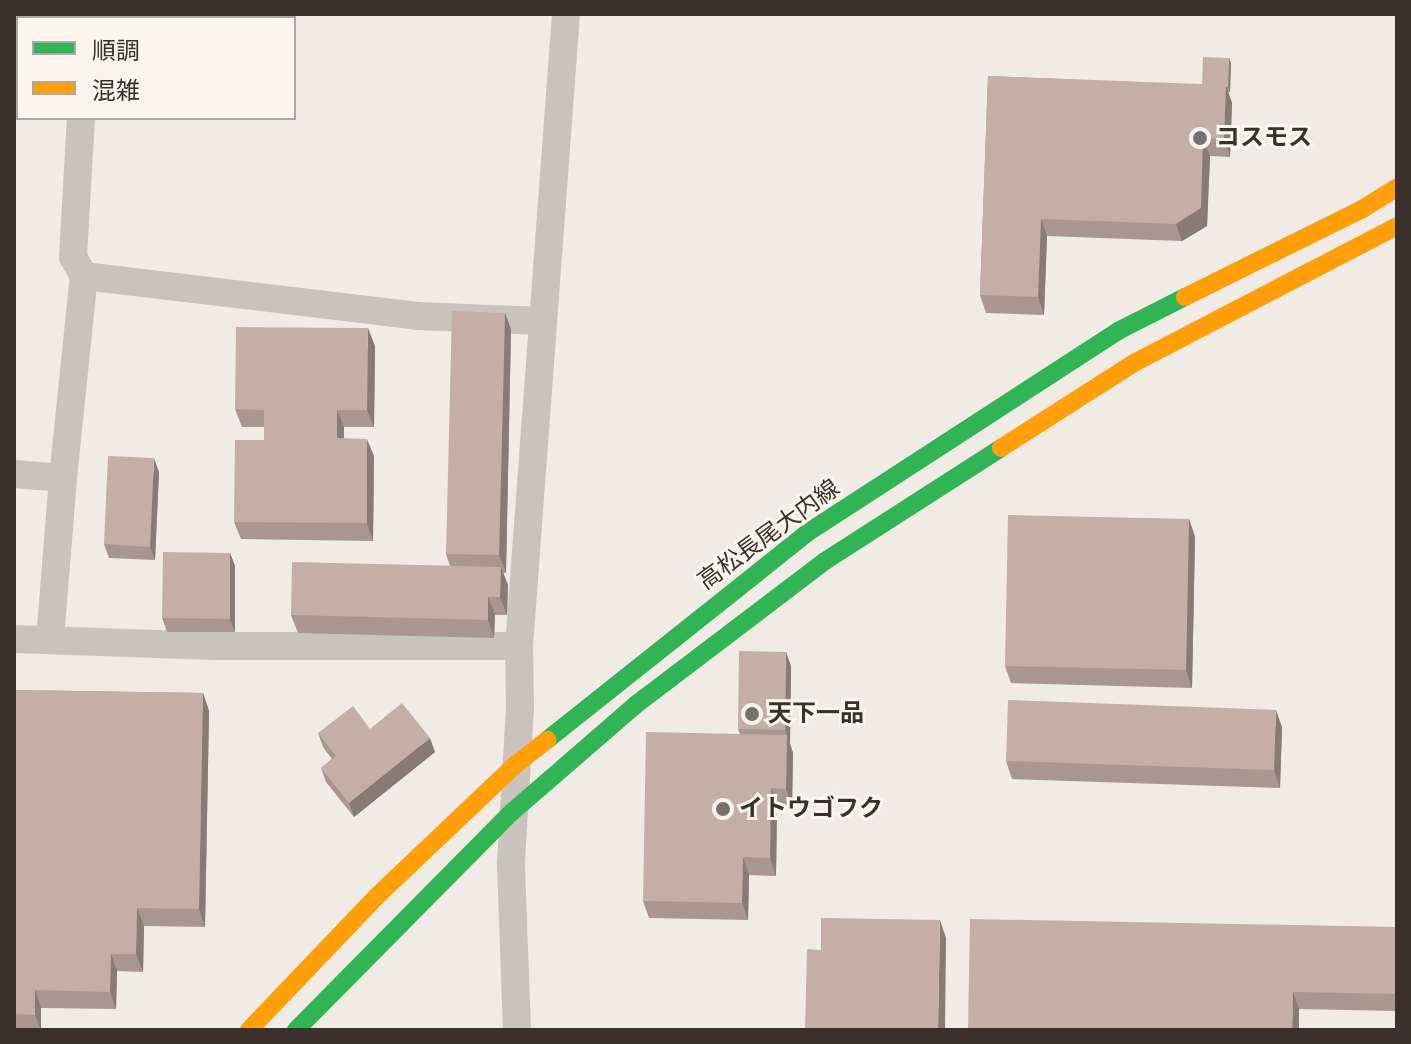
<!DOCTYPE html>
<html>
<head>
<meta charset="utf-8">
<style>
  body { margin:0 }
  #map { position:relative; width:1411px; height:1044px; overflow:hidden; background:#f0ebe5; font-family:Karla,"Noto Sans JP",sans-serif }
  div>[style] { position:absolute }
  .street>* { height:28px; margin:-14px; padding:0 14px; transform-origin:14px; border-radius:14px; background:#c9c3be }
  .fast>* { height:18px; margin:-9px; padding:0 9px; transform-origin:9px; border-radius:9px; background:#30b455 }
  .slow>* { height:18px; margin:-9px; padding:0 9px; transform-origin:9px; border-radius:9px; background:#ff9f0a }
  .wall>* { inset:0; background:#a89690 }
  .shaded-wall>* { inset:0; background:#887a75 }
  .building>* { inset:0; background:#c3afa7 }
  .dots>* { width:22px; height:22px; translate:-50% -50%; box-sizing:border-box; border:4px solid #fbf5ee; border-radius:50% }
  span { translate:-50% -50%; white-space:nowrap; text-align:center; line-height:1.15; -webkit-text-stroke:6px #fbf5ee; paint-order:stroke }
  .poi-label { font-size:24px; color:#3b302b; font-weight:700 }
  .left { translate:0 -50%; text-align:left }
  .street-label { font-size:24px; color:#3b302b }
  .frame { position:absolute; inset:0; border:16px solid #3b302b; pointer-events:none }
  .legend { position:absolute; left:16px; top:16px; width:280px; height:104px; box-sizing:border-box; background:#fbf5ee; border:2px solid #aea6a0; margin:0; padding:10px 14px; list-style:none; font-size:24px; color:#3b302b }
  .legend li { display:flex; align-items:center; gap:16px; height:40px }
  .legend b { width:40px; border:2px solid #aea6a0 }
</style>
</head>
<body>
<div id="map">
  <div class="street">
    <div style="left:87px;top:18px;width:4px;rotate:-76deg"></div>
    <div style="left:81px;top:118px;width:139px;rotate:93.3deg"></div>
    <div style="left:73px;top:257px;width:22px;rotate:60deg"></div>
    <div style="left:14px;top:474px;width:49px;rotate:4.7deg"></div>
    <div style="left:63px;top:478px;width:162px;rotate:94.6deg"></div>
    <div style="left:63px;top:478px;width:203px;rotate:-84.1deg"></div>
    <div style="left:84px;top:276px;width:336px;rotate:6.8deg"></div>
    <div style="left:418px;top:316px;width:125px;rotate:2.3deg"></div>
    <div style="left:14px;top:639px;width:200px;rotate:2deg"></div>
    <div style="left:214px;top:646px;width:305px"></div>
    <div style="left:517px;top:1030px;width:167px;rotate:-92.1deg"></div>
    <div style="left:511px;top:863px;width:155px;rotate:-86.7deg"></div>
    <div style="left:520px;top:708px;width:62px;rotate:-90.9deg"></div>
    <div style="left:519px;top:646px;width:634px;rotate:-85.75deg"></div>
  </div>
  <div class="fast">
    <div style="left:547px;top:740px;width:332px;rotate:-38.5deg"></div>
    <div style="left:807px;top:533px;width:371px;rotate:-33deg"></div>
    <div style="left:1118px;top:331px;width:75px;rotate:-26.9deg"></div>
    <div style="left:296px;top:1030px;width:307px;rotate:-45.3deg"></div>
    <div style="left:512px;top:812px;width:167px;rotate:-40.9deg"></div>
    <div style="left:638px;top:703px;width:235px;rotate:-37.2deg"></div>
    <div style="left:825px;top:561px;width:209px;rotate:-32.7deg"></div>
  </div>
  <div class="slow">
    <div style="left:1185px;top:297px;width:200px;rotate:-26.4deg"></div>
    <div style="left:1364px;top:208px;width:39px;rotate:-32deg"></div>
    <div style="left:1001px;top:448px;width:158px;rotate:-32.6deg"></div>
    <div style="left:1134px;top:363px;width:297px;rotate:-27.5deg"></div>
    <div style="left:249px;top:1030px;width:184px;rotate:-46.3deg"></div>
    <div style="left:376px;top:897px;width:192px;rotate:-43.5deg"></div>
    <div style="left:515px;top:765px;width:41px;rotate:-38deg"></div>
  </div>
  <div class="wall">
    <div style="clip-path:polygon(1231px 63px,1230px 92px,1228px 92px,1232px 103px,1230px 157px,1210px 156px,1207px 226px,1182px 241px,1047px 236px,1044px 315px,986px 313px,980px 295px,988px 76px,1202px 85px)"></div>
    <div style="clip-path:polygon(505px 313px,511px 330px,506px 573px,503px 573px,508px 585px,507px 615px,495px 615px,494px 638px,298px 633px,291px 615px,450px 566px,446px 554px)"></div>
    <div style="clip-path:polygon(375px 346px,374px 427px,344px 427px,344px 438px,374px 456px,373px 541px,241px 539px,234px 522px,264px 440px,264px 427px,242px 427px,235px 409px)"></div>
    <div style="clip-path:polygon(159px 472px,155px 560px,109px 558px,104px 544px)"></div>
    <div style="clip-path:polygon(1189px 519px,1195px 537px,1192px 688px,1011px 683px,1005px 666px)"></div>
    <div style="clip-path:polygon(230px 553px,235px 566px,235px 632px,167px 632px,162px 618px)"></div>
    <div style="clip-path:polygon(791px 666px,790px 743px,793px 753px,792px 806px,777px 806px,776px 876px,749px 875px,748px 920px,649px 918px,643px 901px,740px 734px,738px 729px)"></div>
    <div style="clip-path:polygon(14px 690px,203px 693px,209px 711px,205px 927px,144px 926px,143px 972px,117px 971px,116px 1009px,41px 1008px,41px 1030px,14px 1030px)"></div>
    <div style="clip-path:polygon(1282px 727px,1280px 788px,1012px 779px,1006px 761px)"></div>
    <div style="clip-path:polygon(370px 729px,435px 752px,354px 817px,326px 782px,321px 768px,332px 759px,323px 747px,318px 733px)"></div>
    <div style="clip-path:polygon(1397px 927px,1397px 1011px,1299px 1009px,968px 1030px)"></div>
  </div>
  <div class="shaded-wall">
    <div style="clip-path:polygon(1229px 58px,1231px 63px,1230px 92px,1228px 87px)"></div>
    <div style="clip-path:polygon(1226px 85px,1232px 103px,1230px 157px,1224px 139px)"></div>
    <div style="clip-path:polygon(1203px 138px,1210px 156px,1207px 226px,1182px 241px,1176px 224px)"></div>
    <div style="clip-path:polygon(1041px 219px,1047px 236px,1044px 315px,1038px 297px)"></div>
    <div style="clip-path:polygon(505px 313px,511px 330px,506px 573px,499px 555px)"></div>
    <div style="clip-path:polygon(368px 328px,375px 346px,374px 427px,367px 410px)"></div>
    <div style="clip-path:polygon(337px 410px,344px 427px,343px 456px,337px 438px)"></div>
    <div style="clip-path:polygon(367px 439px,374px 456px,373px 541px,367px 523px)"></div>
    <div style="clip-path:polygon(154px 458px,159px 472px,155px 560px,150px 547px)"></div>
    <div style="clip-path:polygon(1189px 519px,1195px 537px,1192px 688px,1186px 670px)"></div>
    <div style="clip-path:polygon(230px 553px,235px 566px,235px 632px,230px 619px)"></div>
    <div style="clip-path:polygon(501px 567px,508px 585px,507px 615px,500px 597px)"></div>
    <div style="clip-path:polygon(488px 597px,495px 615px,494px 638px,488px 620px)"></div>
    <div style="clip-path:polygon(786px 652px,791px 666px,790px 743px,785px 730px)"></div>
    <div style="clip-path:polygon(203px 693px,209px 711px,205px 927px,199px 909px)"></div>
    <div style="clip-path:polygon(1276px 710px,1282px 727px,1280px 788px,1274px 770px)"></div>
    <div style="clip-path:polygon(787px 735px,793px 753px,792px 806px,786px 789px)"></div>
    <div style="clip-path:polygon(430px 738px,435px 752px,354px 817px,349px 803px)"></div>
    <div style="clip-path:polygon(771px 788px,777px 806px,776px 876px,770px 858px)"></div>
    <div style="clip-path:polygon(743px 857px,749px 875px,748px 920px,742px 903px)"></div>
    <div style="clip-path:polygon(137px 908px,144px 926px,143px 972px,136px 954px)"></div>
    <div style="clip-path:polygon(940px 920px,946px 938px,945px 1030px,938px 1030px)"></div>
    <div style="clip-path:polygon(111px 954px,117px 971px,116px 1009px,110px 992px)"></div>
    <div style="clip-path:polygon(35px 990px,41px 1008px,41px 1030px,35px 1015px)"></div>
    <div style="clip-path:polygon(1293px 992px,1299px 1009px,1299px 1030px,1292px 1030px)"></div>
  </div>
  <div class="building">
    <div style="clip-path:polygon(1203px 57px,1229px 58px,1228px 87px,1225px 87px,1226px 85px,1202px 85px)"></div>
    <div style="clip-path:polygon(988px 76px,1226px 85px,1224px 139px,1203px 138px,1201px 208px,1176px 224px,1041px 219px,1038px 297px,980px 295px)"></div>
    <div style="clip-path:polygon(452px 311px,505px 313px,499px 555px,446px 554px)"></div>
    <div style="clip-path:polygon(236px 327px,368px 328px,367px 410px,337px 410px,337px 438px,367px 439px,367px 523px,234px 522px,235px 440px,264px 440px,264px 410px,235px 409px)"></div>
    <div style="clip-path:polygon(108px 456px,154px 458px,150px 547px,104px 544px)"></div>
    <div style="clip-path:polygon(1008px 515px,1189px 519px,1186px 670px,1005px 666px)"></div>
    <div style="clip-path:polygon(163px 552px,230px 553px,230px 619px,162px 618px)"></div>
    <div style="clip-path:polygon(292px 562px,501px 567px,500px 597px,488px 597px,488px 620px,291px 615px)"></div>
    <div style="clip-path:polygon(739px 651px,786px 652px,785px 730px,738px 729px)"></div>
    <div style="clip-path:polygon(14px 690px,203px 693px,199px 909px,137px 908px,136px 954px,111px 954px,110px 992px,35px 990px,35px 1015px,14px 1014px)"></div>
    <div style="clip-path:polygon(1008px 700px,1276px 710px,1274px 770px,1006px 761px)"></div>
    <div style="clip-path:polygon(402px 703px,430px 738px,349px 803px,321px 768px,336px 756px,318px 733px,353px 706px,370px 729px)"></div>
    <div style="clip-path:polygon(646px 732px,787px 735px,786px 789px,771px 788px,770px 858px,743px 857px,742px 903px,643px 901px)"></div>
    <div style="clip-path:polygon(821px 918px,940px 920px,938px 1030px,805px 1030px,807px 949px,821px 950px)"></div>
    <div style="clip-path:polygon(970px 919px,1397px 927px,1397px 994px,1293px 992px,1292px 1030px,968px 1030px)"></div>
  </div>
  <div class="dots">
    <div style="left:1200px;top:138px;background:#7a716c"></div>
    <div style="left:752px;top:714px;background:#7a716c"></div>
    <div style="left:723px;top:809px;background:#7a716c"></div>
  </div>
  <div class="poi-label">
    <span class="left" style="left:1216px;top:138px">コスモス</span>
    <span class="left" style="left:768px;top:714px">天下一品</span>
    <span class="left" style="left:739px;top:809px">イトウゴフク</span>
  </div>
  <div class="street-label">
    <span style="left:769px;top:535px;rotate:-36deg">高松長尾大内線</span>
  </div>
  <div class="frame"></div>
  <ul class="legend">
  <li><b style="height:10px;background:#30b455"></b>順調</li>
  <li><b style="height:10px;background:#ff9f0a"></b>混雑</li>
  </ul>
</div>
</body>
</html>
